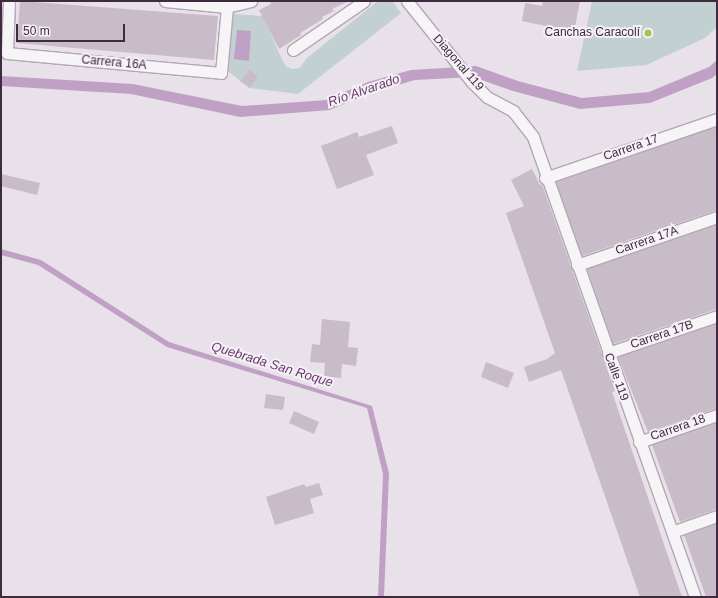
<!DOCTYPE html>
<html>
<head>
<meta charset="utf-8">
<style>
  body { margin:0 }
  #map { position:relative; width:718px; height:598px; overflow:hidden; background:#e8e1e9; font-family:Arial,sans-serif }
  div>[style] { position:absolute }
  .green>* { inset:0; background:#c3d0d2 }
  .water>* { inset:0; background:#c1a0c5 }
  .building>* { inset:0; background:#c8bcc8 }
  .roads { filter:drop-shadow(1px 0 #b2a7b3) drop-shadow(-1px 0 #b2a7b3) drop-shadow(0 1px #b2a7b3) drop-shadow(0 -1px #b2a7b3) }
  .minor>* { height:11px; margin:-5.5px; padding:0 5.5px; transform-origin:5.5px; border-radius:5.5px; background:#f7f4f7 }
  .dots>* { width:11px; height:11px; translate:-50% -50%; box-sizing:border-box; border:2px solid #f6f1f6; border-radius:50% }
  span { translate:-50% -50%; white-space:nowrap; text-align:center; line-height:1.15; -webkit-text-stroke:4px #f6f1f6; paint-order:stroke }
  .poi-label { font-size:12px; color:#3f2b3f }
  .right { translate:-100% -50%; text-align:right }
  .street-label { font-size:12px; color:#3f2b3f }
  .water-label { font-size:13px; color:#6a396f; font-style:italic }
  .frame { position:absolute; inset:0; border:2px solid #3f2b3f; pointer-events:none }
  .scale { position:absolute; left:16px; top:24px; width:109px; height:18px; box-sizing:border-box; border:2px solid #3f2b3f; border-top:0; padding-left:5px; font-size:12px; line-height:14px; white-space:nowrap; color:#3f2b3f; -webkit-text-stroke:3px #f6f1f6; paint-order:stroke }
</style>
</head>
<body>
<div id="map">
  <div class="green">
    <div style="clip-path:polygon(378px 1px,392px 1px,401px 13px,298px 94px,249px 88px,228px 71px,233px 14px,263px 16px,283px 62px,287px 67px,293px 69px,300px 68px,307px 58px)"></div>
    <div style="clip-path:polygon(592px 1px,717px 1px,717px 27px,705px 38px,646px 65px,577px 71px)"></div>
  </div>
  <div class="water">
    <div style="clip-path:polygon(237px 30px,251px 31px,249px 61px,234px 59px)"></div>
    <div style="clip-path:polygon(717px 60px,717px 74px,712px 78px,650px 103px,580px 109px,513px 91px,473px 77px,415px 80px,370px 93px,330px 110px,240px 117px,131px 94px,1px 86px,1px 76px,133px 84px,242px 106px,326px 100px,368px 82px,411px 70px,476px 66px,518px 81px,582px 98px,649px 92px,709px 67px)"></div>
    <div style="clip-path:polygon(1px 249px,41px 260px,169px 342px,372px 406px,389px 473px,384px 597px,378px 597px,383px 474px,367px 408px,167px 347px,38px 265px,1px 255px)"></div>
  </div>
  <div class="building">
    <div style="clip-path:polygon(20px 1px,218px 16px,214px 60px,17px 43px)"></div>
    <div style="clip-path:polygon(270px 1px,349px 1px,332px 9px,334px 11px,322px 17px,323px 19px,300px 33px,301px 35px,279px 49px,259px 10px,271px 4px)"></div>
    <div style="clip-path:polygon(543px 1px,580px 1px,574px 32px,522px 21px,525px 3px,542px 6px)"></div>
    <div style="clip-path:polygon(250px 70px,258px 77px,250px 87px,240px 81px)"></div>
    <div style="clip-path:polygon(392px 126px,398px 143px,366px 155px,374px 175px,337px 189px,321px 146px,357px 132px,359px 137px)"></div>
    <div style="clip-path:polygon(717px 126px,717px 210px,582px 256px,556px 182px)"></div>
    <div style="clip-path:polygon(532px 169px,540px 185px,542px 184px,615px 391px,612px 392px,682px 597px,640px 597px,561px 370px,529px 382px,524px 367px,547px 359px,555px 353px,506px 213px,524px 206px,511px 180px)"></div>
    <div style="clip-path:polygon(1px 174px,40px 183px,37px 195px,1px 186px)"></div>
    <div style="clip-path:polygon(717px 224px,717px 309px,613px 344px,587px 269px)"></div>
    <div style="clip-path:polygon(322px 319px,350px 322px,348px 347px,358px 348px,356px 366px,342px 364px,341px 378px,324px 376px,325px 363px,310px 362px,312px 344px,320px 345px)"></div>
    <div style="clip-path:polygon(717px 323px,717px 408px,648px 432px,618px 357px)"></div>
    <div style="clip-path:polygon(486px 362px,514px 373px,508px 388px,481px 377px)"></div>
    <div style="clip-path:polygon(266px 394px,285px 397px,283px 410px,264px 408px)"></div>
    <div style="clip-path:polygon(294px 411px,319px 422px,314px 434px,289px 423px)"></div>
    <div style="clip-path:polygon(717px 422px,717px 509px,680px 522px,652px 445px)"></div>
    <div style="clip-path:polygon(319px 483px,323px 495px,310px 499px,314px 513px,275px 525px,266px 497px,304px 484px,306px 487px)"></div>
    <div style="clip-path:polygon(717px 523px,717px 597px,706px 597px,684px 535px)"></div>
  </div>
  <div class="roads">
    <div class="minor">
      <div style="left:9px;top:1px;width:52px;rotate:92.2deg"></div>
      <div style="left:7px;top:53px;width:215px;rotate:5.3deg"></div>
      <div style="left:221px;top:73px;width:66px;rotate:-84.8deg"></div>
      <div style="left:165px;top:1px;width:62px;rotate:5.5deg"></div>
      <div style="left:227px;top:7px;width:25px;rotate:-14deg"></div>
      <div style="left:407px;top:1px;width:104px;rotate:51.3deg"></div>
      <div style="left:472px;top:82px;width:21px;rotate:45deg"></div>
      <div style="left:487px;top:97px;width:30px;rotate:28deg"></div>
      <div style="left:513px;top:111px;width:33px;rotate:52deg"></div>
      <div style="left:533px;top:137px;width:488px;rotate:70.6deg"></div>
      <div style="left:293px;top:50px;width:86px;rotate:-34.6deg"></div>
      <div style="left:545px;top:178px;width:182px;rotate:-18.9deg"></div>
      <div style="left:577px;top:265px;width:148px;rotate:-18.9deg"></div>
      <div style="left:608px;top:353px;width:115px;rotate:-18.7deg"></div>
      <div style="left:639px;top:442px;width:83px;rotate:-19.1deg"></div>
      <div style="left:672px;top:532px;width:48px;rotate:-19.6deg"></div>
    </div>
  </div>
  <div class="dots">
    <div style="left:648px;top:33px;background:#aac252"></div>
  </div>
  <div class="poi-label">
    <span class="right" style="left:640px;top:33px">Canchas Caracolí</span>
  </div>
  <div class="street-label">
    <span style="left:114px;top:63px;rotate:5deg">Carrera 16A</span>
    <span style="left:458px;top:63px;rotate:49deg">Diagonal 119</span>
    <span style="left:631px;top:148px;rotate:-19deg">Carrera 17</span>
    <span style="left:647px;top:241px;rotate:-19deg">Carrera 17A</span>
    <span style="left:662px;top:335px;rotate:-19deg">Carrera 17B</span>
    <span style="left:616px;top:377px;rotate:70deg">Calle 119</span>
    <span style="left:678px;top:428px;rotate:-19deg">Carrera 18</span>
  </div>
  <div class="water-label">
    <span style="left:364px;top:91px;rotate:-19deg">Río Alvarado</span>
    <span style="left:272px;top:365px;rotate:17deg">Quebrada San Roque</span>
  </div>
  <div class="frame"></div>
  <div class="scale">50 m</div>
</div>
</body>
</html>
